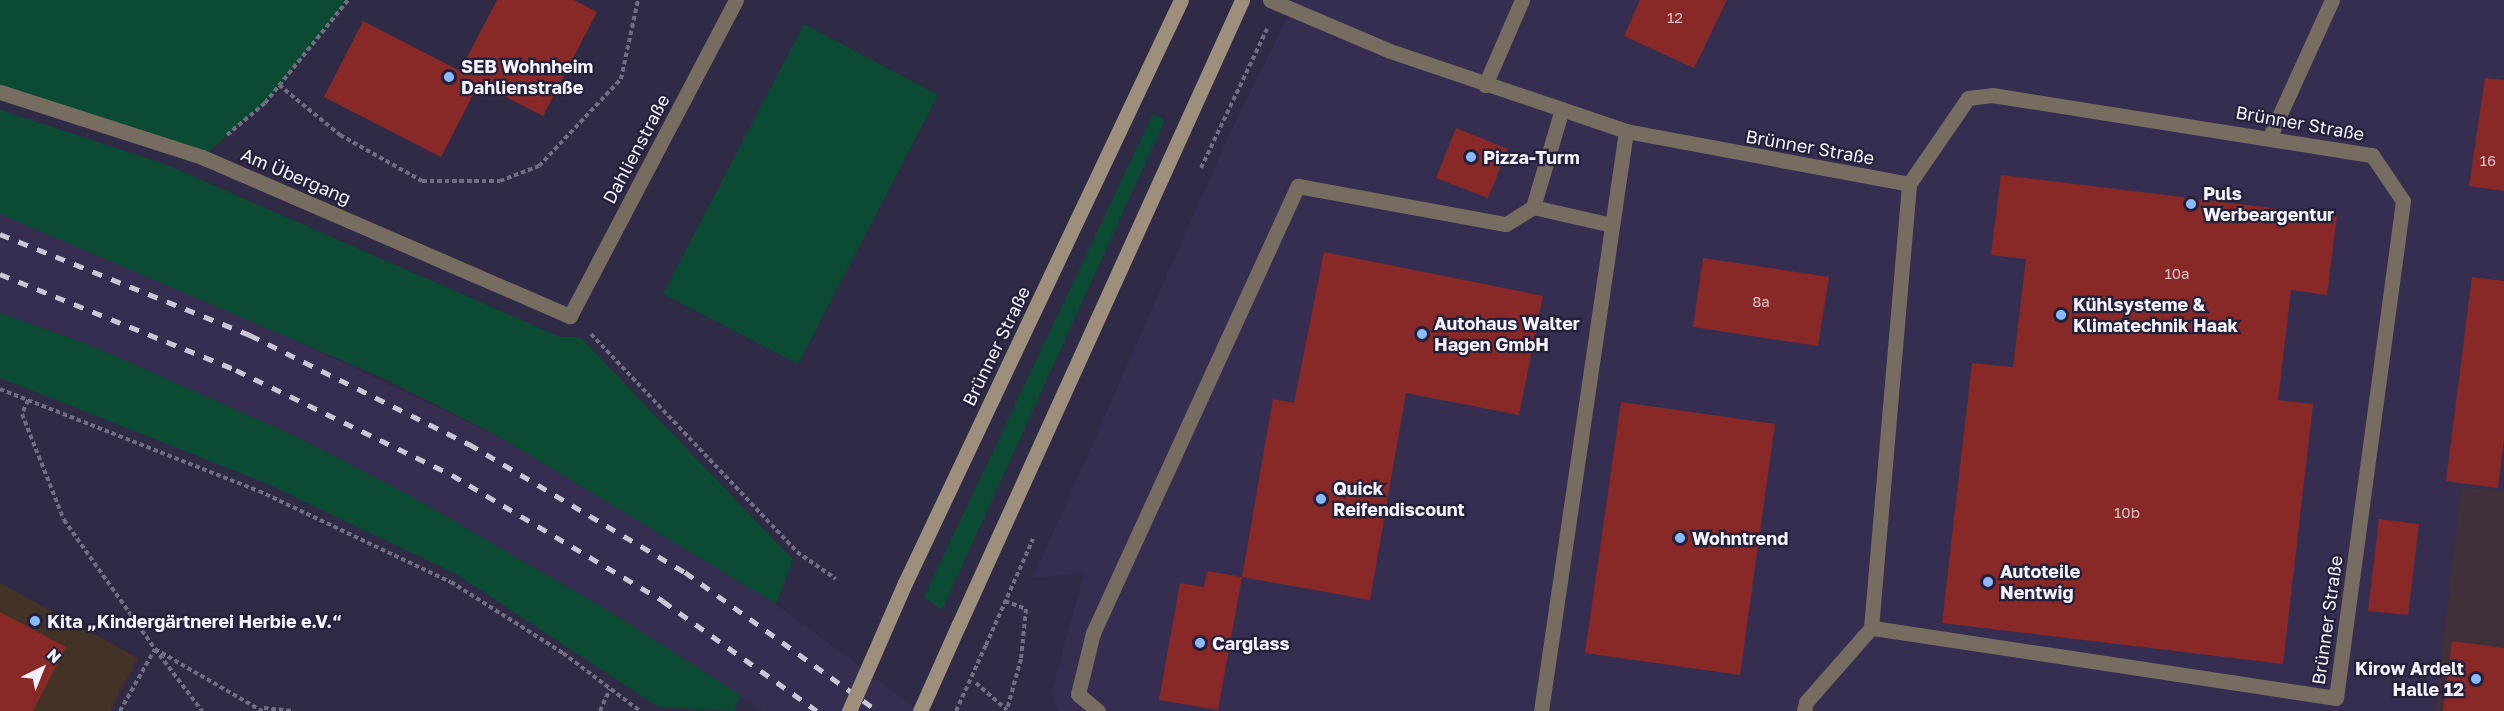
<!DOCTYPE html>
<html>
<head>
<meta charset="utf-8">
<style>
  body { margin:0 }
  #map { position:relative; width:2504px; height:711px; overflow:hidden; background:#2f2a45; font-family:"Golos Text",sans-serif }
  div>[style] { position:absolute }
  .built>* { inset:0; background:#352e50 }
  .industrial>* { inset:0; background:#41303a }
  .education>* { inset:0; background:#423326 }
  .green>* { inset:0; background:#0b4b34 }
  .building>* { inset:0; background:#882927 }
  .path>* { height:4px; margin-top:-2px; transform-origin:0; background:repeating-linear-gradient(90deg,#716d83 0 4.5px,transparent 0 7.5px) }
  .service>* { height:15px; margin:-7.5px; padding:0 7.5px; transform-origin:7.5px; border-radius:7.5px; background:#766c60 }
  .minor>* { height:15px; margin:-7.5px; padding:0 7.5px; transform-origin:7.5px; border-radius:7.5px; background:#766c60 }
  .secondary>* { height:15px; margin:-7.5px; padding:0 7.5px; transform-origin:7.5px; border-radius:7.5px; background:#9e8e7c }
  .rail>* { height:4.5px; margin-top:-2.25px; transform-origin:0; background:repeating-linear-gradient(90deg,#c9c7d6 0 10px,transparent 0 20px) }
  .path-bridge>* { height:4px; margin-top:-2px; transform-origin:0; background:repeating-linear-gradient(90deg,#716d83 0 4.5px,transparent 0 7.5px) }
  .secondary-bridge>* { height:15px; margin:-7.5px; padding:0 7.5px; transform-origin:7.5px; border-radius:7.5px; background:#9e8e7c }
  .dots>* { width:16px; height:16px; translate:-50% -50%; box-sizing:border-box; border:3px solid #25203a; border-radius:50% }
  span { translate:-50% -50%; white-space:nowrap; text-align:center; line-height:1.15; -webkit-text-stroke:4.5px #25203a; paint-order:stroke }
  .number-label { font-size:15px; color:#d8c0c8 }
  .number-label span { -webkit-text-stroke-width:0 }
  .poi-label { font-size:18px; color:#f3f2fd; font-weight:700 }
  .left { translate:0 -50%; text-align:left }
  .right { translate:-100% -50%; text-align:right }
  .street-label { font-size:18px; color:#f3f2fd }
  .north { position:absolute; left:12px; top:639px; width:60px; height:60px; -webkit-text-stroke:4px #25203a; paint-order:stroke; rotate:43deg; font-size:16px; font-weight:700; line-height:24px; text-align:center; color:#f3f2fd }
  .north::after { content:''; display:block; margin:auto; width:21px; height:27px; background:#f3f2fd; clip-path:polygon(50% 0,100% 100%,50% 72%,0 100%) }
</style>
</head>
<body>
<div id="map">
  <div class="built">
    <div style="clip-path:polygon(1296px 0,2504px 0,2504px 491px,2461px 487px,2435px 711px,1059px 711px,1052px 690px,1084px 573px,1033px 578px,1230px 133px)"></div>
    <div style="clip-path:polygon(0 214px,225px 307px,498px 436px,776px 604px,919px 711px,762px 711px,612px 613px,411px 496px,297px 437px,97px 348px,0 313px)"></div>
  </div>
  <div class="industrial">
    <div style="clip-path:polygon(2461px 487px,2504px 491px,2504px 711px,2435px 711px)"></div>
  </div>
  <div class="education">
    <div style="clip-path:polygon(0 583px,138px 658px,110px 711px,0 711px)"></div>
  </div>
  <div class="green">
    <div style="clip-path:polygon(0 0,348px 0,265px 103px,202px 157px,0 92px)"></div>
    <div style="clip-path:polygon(804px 24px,938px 95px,798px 364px,663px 294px)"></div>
    <div style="clip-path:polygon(0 110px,167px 165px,560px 337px,580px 337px,793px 560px,776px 604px,498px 436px,383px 378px,0 214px)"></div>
    <div style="clip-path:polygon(1153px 114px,1165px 120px,942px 610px,924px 597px)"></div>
    <div style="clip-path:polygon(0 313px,97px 348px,297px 437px,411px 496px,612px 613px,740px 695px,734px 711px,658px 707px,456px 574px,263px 482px,0 378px)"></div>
  </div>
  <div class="building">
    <div style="clip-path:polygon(497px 0,574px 0,597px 12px,543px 116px,479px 83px,441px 157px,324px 97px,363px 21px,460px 71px)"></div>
    <div style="clip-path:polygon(1640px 0,1727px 0,1694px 68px,1624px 36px)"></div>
    <div style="clip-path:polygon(2485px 78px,2504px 80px,2504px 191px,2469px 186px)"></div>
    <div style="clip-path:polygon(1456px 128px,1508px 149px,1488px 198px,1436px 178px)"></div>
    <div style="clip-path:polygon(2001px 175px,2337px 216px,2327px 295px,2291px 290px,2278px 400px,2313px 404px,2283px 664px,1942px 623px,1972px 363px,2013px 367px,2026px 259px,1991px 255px)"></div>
    <div style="clip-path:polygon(1324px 252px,1543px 296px,1519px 415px,1406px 393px,1370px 600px,1242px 577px,1273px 399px,1294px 403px)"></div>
    <div style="clip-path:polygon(1703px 258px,1829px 277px,1818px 346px,1693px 327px)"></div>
    <div style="clip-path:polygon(2472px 277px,2504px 281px,2504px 438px,2498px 488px,2446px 481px)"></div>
    <div style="clip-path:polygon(1621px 402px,1775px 424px,1740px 675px,1585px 653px)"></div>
    <div style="clip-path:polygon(2379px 519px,2419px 524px,2408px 615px,2368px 611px)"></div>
    <div style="clip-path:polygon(1207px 571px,1242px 577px,1218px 710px,1159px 700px,1180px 583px,1204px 587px)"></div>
    <div style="clip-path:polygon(0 612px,66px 647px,33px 711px,0 711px)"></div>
    <div style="clip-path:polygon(2452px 641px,2504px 648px,2504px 711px,2443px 711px)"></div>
  </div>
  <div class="path">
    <div style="left:279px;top:85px;width:79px;rotate:39.3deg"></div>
    <div style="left:340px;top:135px;width:94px;rotate:29.3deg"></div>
    <div style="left:422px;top:181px;width:78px"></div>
    <div style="left:500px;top:181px;width:42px;rotate:-21deg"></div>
    <div style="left:539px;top:166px;width:120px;rotate:-46.7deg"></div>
    <div style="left:621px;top:79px;width:81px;rotate:-77.9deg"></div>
    <div style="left:227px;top:135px;width:50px;rotate:-40.1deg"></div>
    <div style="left:265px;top:103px;width:132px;rotate:-51.1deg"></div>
    <div style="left:1201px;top:168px;width:154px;rotate:-64.6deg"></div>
    <div style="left:591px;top:334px;width:300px;rotate:46.6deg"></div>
    <div style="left:797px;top:552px;width:47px;rotate:34.7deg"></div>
    <div style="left:0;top:389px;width:278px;rotate:21.5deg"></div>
    <div style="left:259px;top:491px;width:212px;rotate:25.4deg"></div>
    <div style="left:451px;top:582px;width:133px;rotate:32.4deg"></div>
    <div style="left:563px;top:653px;width:96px;rotate:37deg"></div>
    <div style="left:28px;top:400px;width:15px;rotate:113deg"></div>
    <div style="left:22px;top:414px;width:114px;rotate:68.4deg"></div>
    <div style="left:64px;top:520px;width:158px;rotate:54.8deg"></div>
    <div style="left:155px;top:649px;width:124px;rotate:30.1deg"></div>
    <div style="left:1005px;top:601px;width:22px;rotate:21deg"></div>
    <div style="left:1026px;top:609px;width:50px;rotate:95.7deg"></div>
    <div style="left:1021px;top:659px;width:52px;rotate:105.6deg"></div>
    <div style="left:986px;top:645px;width:116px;rotate:-66.1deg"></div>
    <div style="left:976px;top:683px;width:41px;rotate:41.1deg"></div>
    <div style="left:264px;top:708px;width:27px;rotate:6deg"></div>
    <div style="left:120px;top:711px;width:71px;rotate:-60.6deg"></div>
    <div style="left:155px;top:649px;width:78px;rotate:52.8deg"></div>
    <div style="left:600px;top:711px;width:24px;rotate:-66deg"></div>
  </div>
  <div class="service">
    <div style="left:1270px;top:0;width:130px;rotate:23deg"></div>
    <div style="left:1390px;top:51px;width:249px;rotate:18.7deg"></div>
    <div style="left:1626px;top:131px;width:288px;rotate:10.6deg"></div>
    <div style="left:1909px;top:184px;width:104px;rotate:-55.5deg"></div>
    <div style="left:1968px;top:98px;width:24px;rotate:-7deg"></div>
    <div style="left:1992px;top:95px;width:385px;rotate:9deg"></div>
    <div style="left:2372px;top:155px;width:55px;rotate:56deg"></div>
    <div style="left:2403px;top:201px;width:501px;rotate:97.68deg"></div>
    <div style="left:2336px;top:698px;width:470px;rotate:-171.4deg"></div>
    <div style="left:1485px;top:85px;width:93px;rotate:-66.5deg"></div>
    <div style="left:2270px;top:136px;width:149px;rotate:-65.5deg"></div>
    <div style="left:1533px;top:207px;width:81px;rotate:12.8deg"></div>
    <div style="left:1098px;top:711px;width:26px;rotate:-140deg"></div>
    <div style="left:1078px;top:694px;width:63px;rotate:-76.2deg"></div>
    <div style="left:1093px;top:633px;width:492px;rotate:-65.4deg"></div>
    <div style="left:1298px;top:186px;width:211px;rotate:10.4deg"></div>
    <div style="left:1506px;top:224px;width:32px;rotate:-32deg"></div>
    <div style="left:1533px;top:207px;width:102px;rotate:-73.5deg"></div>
    <div style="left:1541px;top:711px;width:586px;rotate:-81.66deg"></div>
    <div style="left:1804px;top:711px;width:9px;rotate:-77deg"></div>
    <div style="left:1806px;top:702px;width:98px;rotate:-48.7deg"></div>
    <div style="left:1871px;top:628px;width:446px;rotate:-85.1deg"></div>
  </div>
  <div class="minor">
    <div style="left:0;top:92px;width:212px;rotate:17.8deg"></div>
    <div style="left:202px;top:157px;width:401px;rotate:23.4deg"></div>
    <div style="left:570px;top:316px;width:357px;rotate:-62.3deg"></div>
  </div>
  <div class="secondary">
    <div style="left:905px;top:583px;width:645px;rotate:-64.67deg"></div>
    <div style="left:959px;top:624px;width:685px;rotate:-65.6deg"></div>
  </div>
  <div class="rail">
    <div style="left:0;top:234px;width:270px;rotate:22deg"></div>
    <div style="left:250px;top:335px;width:245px;rotate:26.5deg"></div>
    <div style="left:469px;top:444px;width:251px;rotate:30.7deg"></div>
    <div style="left:685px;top:572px;width:238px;rotate:35.8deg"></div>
    <div style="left:0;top:274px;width:255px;rotate:22.1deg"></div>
    <div style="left:236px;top:370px;width:240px;rotate:25.9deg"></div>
    <div style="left:452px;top:475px;width:246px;rotate:30.8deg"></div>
    <div style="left:663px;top:601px;width:189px;rotate:35.5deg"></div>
  </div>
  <div class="path-bridge">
    <div style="left:956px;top:711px;width:72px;rotate:-65.6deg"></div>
  </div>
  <div class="secondary-bridge">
    <div style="left:849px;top:711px;width:140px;rotate:-66.4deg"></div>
    <div style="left:920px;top:711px;width:95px;rotate:-65.9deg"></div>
  </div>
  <div class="dots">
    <div style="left:449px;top:77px;background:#89bafc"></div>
    <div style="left:1471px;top:157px;background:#89bafc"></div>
    <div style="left:2191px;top:204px;background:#89bafc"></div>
    <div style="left:2061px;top:315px;background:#89bafc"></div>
    <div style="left:1422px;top:334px;background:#89bafc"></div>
    <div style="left:1321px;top:499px;background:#89bafc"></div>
    <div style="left:1680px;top:538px;background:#89bafc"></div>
    <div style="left:1988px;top:582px;background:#89bafc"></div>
    <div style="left:35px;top:621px;background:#89bafc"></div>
    <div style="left:1200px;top:643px;background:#89bafc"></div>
    <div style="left:2476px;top:679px;background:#89bafc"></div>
  </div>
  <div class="number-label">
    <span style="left:1675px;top:18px">12</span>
    <span style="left:2488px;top:161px">16</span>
    <span style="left:2177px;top:274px">10a</span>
    <span style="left:1761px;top:302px">8a</span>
    <span style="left:2127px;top:513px">10b</span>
  </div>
  <div class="poi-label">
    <span class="left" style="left:461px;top:77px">SEB Wohnheim<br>Dahlienstraße</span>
    <span class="left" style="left:1483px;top:157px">Pizza-Turm</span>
    <span class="left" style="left:2203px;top:204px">Puls<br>Werbeargentur</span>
    <span class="left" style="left:2073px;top:315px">Kühlsysteme &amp;<br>Klimatechnik Haak</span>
    <span class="left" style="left:1434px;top:334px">Autohaus Walter<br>Hagen GmbH</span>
    <span class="left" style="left:1333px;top:499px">Quick<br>Reifendiscount</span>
    <span class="left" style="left:1692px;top:538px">Wohntrend</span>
    <span class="left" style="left:2000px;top:582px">Autoteile<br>Nentwig</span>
    <span class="left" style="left:47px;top:621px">Kita „Kindergärtnerei Herbie e.V.“</span>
    <span class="left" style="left:1212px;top:643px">Carglass</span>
    <span class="right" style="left:2464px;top:679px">Kirow Ardelt<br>Halle 12</span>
  </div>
  <div class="street-label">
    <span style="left:2300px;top:123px;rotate:10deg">Brünner Straße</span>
    <span style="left:1810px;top:147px;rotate:10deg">Brünner Straße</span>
    <span style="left:636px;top:149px;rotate:-62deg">Dahlienstraße</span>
    <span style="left:296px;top:176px;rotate:23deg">Am Übergang</span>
    <span style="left:996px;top:346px;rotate:-64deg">Brünner Straße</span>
    <span style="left:2327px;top:620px;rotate:-82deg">Brünner Straße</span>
  </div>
  <div class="north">N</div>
</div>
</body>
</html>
